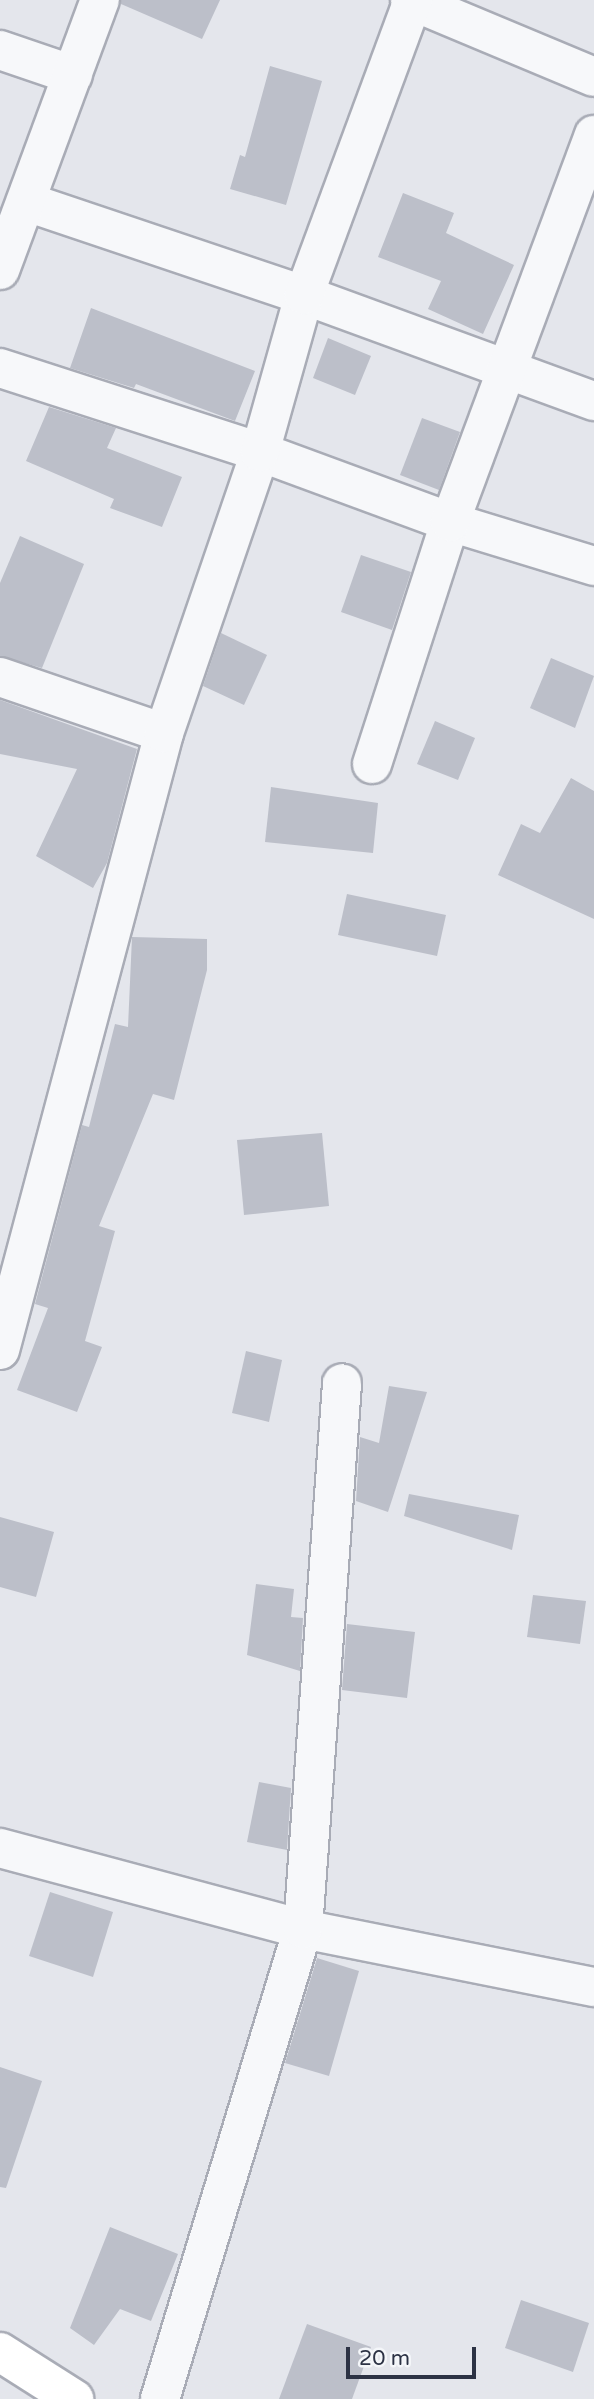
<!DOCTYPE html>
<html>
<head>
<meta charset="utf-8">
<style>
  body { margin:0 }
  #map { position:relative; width:594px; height:2399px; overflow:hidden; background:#e4e6ec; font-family:"Varela Round",sans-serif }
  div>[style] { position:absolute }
  .building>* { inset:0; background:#bcbfc9 }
  .roads { filter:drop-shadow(2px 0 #a9acb6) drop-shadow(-2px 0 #a9acb6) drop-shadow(0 2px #a9acb6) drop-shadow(0 -2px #a9acb6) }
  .street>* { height:38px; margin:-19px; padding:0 19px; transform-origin:19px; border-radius:19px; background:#f7f8fa }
  .secondary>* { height:38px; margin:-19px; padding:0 19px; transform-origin:19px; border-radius:19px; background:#fff }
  span { translate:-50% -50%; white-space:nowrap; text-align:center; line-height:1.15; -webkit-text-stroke:5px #f4f6f9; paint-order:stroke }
  .scale { position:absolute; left:346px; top:2347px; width:130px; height:32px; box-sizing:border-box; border:4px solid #2c3244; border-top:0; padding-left:9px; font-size:21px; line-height:24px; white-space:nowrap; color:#2c3244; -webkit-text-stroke:5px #f4f6f9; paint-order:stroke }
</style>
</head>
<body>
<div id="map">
  <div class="building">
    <div style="clip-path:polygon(121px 0,220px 0,202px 39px,121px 4px)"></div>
    <div style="clip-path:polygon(270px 66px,322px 81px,286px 205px,230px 189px,240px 155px,245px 157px)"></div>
    <div style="clip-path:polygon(403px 193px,454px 213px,446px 233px,514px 265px,483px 334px,428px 309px,441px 281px,378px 257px)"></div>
    <div style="clip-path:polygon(91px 308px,255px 371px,235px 421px,136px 384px,134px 388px,70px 368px)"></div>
    <div style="clip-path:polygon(328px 338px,371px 356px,355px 395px,313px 378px)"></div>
    <div style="clip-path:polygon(49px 407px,116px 428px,107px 448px,182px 477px,162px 527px,110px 508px,114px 499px,26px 461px)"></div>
    <div style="clip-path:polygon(422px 418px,460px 432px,439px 490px,400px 475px)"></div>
    <div style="clip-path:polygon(20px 536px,84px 564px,42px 668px,0 656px,0 583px)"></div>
    <div style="clip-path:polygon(361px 555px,411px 572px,392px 630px,341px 612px)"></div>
    <div style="clip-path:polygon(221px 633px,267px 655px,244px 705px,203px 686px)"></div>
    <div style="clip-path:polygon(551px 658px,594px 676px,575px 728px,530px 708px)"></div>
    <div style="clip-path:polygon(0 700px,137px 749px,107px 863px,93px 888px,36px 856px,77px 769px,0 754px)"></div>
    <div style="clip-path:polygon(435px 721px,475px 738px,458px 780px,417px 764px)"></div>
    <div style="clip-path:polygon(571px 778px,594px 791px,594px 919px,498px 875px,521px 824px,540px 833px)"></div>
    <div style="clip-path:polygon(271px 787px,378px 803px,373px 853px,265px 842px)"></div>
    <div style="clip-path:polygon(347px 894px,446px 915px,437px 956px,338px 935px)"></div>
    <div style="clip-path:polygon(132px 937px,207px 939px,207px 970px,174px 1100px,153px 1094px,99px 1226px,115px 1231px,85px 1341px,102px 1347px,77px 1412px,17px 1390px,48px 1308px,35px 1304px,82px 1125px,89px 1127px,115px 1024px,128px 1027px)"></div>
    <div style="clip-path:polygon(322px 1133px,329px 1206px,244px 1215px,237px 1140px)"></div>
    <div style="clip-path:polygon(246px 1351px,282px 1360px,269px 1422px,232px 1413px)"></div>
    <div style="clip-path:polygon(389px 1386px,427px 1392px,388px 1512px,356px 1501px,360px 1437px,379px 1443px)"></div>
    <div style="clip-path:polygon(409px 1494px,519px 1515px,512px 1550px,404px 1516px)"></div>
    <div style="clip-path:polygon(0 1517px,54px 1532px,36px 1597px,0 1587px)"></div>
    <div style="clip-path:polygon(256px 1584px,294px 1589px,291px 1617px,303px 1618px,300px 1671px,247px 1655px)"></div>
    <div style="clip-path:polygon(533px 1595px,586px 1601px,580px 1644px,527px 1637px)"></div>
    <div style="clip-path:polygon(347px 1624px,415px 1632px,407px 1698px,342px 1690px)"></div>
    <div style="clip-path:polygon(259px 1782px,291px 1788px,287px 1850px,247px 1842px)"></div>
    <div style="clip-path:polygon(50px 1892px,113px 1912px,93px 1977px,29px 1956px)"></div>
    <div style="clip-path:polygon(317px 1958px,359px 1971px,329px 2076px,285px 2063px)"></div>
    <div style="clip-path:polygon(0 2067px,42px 2081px,6px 2188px,0 2187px)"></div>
    <div style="clip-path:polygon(110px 2227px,178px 2254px,151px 2321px,120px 2309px,94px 2345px,70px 2328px)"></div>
    <div style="clip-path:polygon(521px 2300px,589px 2323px,573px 2372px,505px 2348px)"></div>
    <div style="clip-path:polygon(307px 2324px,371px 2347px,352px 2399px,279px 2399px)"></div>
  </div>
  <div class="roads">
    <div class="street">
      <div style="left:410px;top:0;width:199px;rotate:22.7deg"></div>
      <div style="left:0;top:50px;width:77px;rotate:18.9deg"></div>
      <div style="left:27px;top:202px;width:292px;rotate:18.6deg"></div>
      <div style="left:304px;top:295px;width:309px;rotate:20.1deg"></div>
      <div style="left:0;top:270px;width:288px;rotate:-69.7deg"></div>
      <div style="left:0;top:368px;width:273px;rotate:17.9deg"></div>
      <div style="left:260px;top:452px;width:202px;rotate:20.2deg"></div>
      <div style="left:450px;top:522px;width:151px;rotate:17deg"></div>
      <div style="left:0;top:677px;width:173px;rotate:18.9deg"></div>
      <div style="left:372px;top:764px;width:254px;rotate:-72.1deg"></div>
      <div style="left:450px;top:522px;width:413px;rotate:-69.6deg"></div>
      <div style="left:0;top:1350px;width:638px;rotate:-75.11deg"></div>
      <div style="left:164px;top:733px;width:297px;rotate:-71.1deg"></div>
      <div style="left:260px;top:452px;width:163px;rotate:-74.3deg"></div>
      <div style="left:304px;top:295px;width:314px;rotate:-69.7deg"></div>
      <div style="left:0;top:1848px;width:314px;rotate:15deg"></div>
      <div style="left:303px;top:1929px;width:297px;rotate:11.3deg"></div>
      <div style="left:160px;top:2399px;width:491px;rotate:-73.1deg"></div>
      <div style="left:303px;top:1929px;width:547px;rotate:-85.91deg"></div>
    </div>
    <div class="secondary">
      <div style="left:0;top:2352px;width:88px;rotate:32.4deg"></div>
    </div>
  </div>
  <div class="scale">20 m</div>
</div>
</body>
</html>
